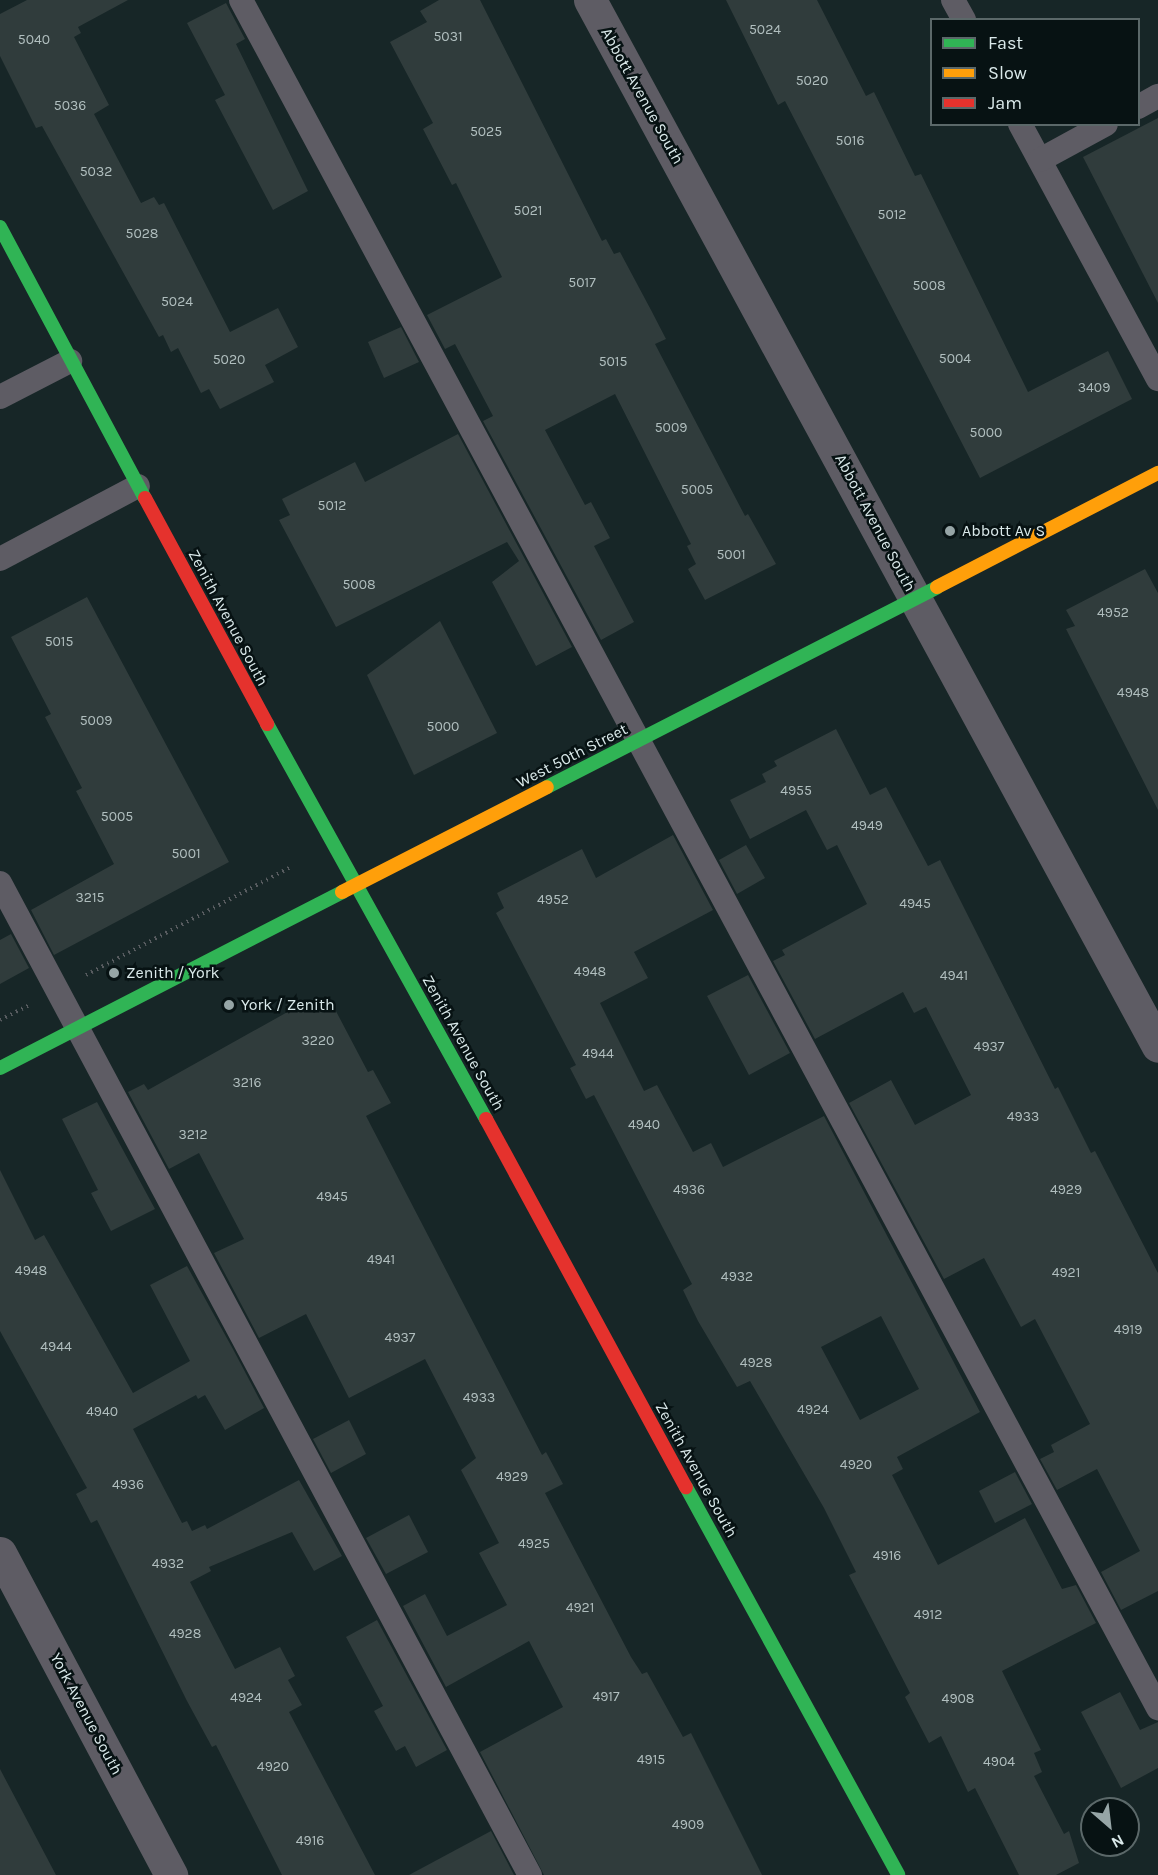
<!DOCTYPE html>
<html>
<head>
<meta charset="utf-8">
<style>
  body { margin:0 }
  #map { position:relative; width:1158px; height:1875px; overflow:hidden; background:#172627; font-family:Karla,sans-serif }
  div>[style] { position:absolute }
  .building>* { inset:0; background:#303c3c }
  .path>* { height:4px; margin-top:-2px; transform-origin:0; background:repeating-linear-gradient(90deg,#585c60 0 1.5px,transparent 0 6px) }
  .lane>* { height:24px; margin:-12px; padding:0 12px; transform-origin:12px; border-radius:12px; background:#5e5c64 }
  .street>* { height:33px; margin:-16.5px; padding:0 16.5px; transform-origin:16.5px; border-radius:16.5px; background:#5e5c64 }
  .fast>* { height:14px; margin:-7px; padding:0 7px; transform-origin:7px; border-radius:7px; background:#30b455 }
  .slow>* { height:14px; margin:-7px; padding:0 7px; transform-origin:7px; border-radius:7px; background:#ff9f0a }
  .jam>* { height:14px; margin:-7px; padding:0 7px; transform-origin:7px; border-radius:7px; background:#e5322d }
  .dots>* { width:16px; height:16px; translate:-50% -50%; box-sizing:border-box; border:3px solid #071213; border-radius:50% }
  span { translate:-50% -50%; white-space:nowrap; text-align:center; line-height:1.15; -webkit-text-stroke:5px #071213; paint-order:stroke }
  .number-label { font-size:14px; color:#b0bebe }
  .number-label span { -webkit-text-stroke-width:0 }
  .street-label { font-size:16px; color:#dae9ea }
  .poi-label { font-size:16px; color:#dae9ea }
  .left { translate:0 -50%; text-align:left }
  .legend { position:absolute; left:930px; top:18px; width:210px; height:108px; box-sizing:border-box; background:#071213; border:2px solid #5b6869; margin:0; padding:8px 10px; list-style:none; font-size:18px; color:#dae9ea }
  .legend li { display:flex; align-items:center; gap:12px; height:30px }
  .legend b { width:30px; border:2px solid #5b6869 }
  .north { position:absolute; left:1080px; top:1797px; width:60px; height:60px; box-sizing:border-box; background:#071213; border:2px solid #5b6869; border-radius:50%; rotate:152deg; font-size:16px; font-weight:700; line-height:24px; text-align:center; color:#dae9ea }
  .north::after { content:''; display:block; margin:auto; width:21px; height:27px; background:#96a5a6; clip-path:polygon(50% 0,100% 100%,50% 72%,0 100%) }
</style>
</head>
<body>
<div id="map">
  <div class="building">
    <div style="clip-path:polygon(27px 0,128px 0,78px 27px,81px 33px,74px 37px,109px 105px,94px 114px,141px 203px,154px 197px,159px 205px,164px 203px,230px 332px,278px 308px,298px 347px,265px 365px,274px 382px,220px 409px,209px 389px,201px 393px,178px 348px,171px 352px,163px 335px,159px 337px,42px 126px,36px 128px,0 56px,0 14px)"></div>
    <div style="clip-path:polygon(439px 0,480px 0,602px 241px,606px 239px,614px 254px,620px 252px,651px 310px,666px 339px,655px 344px,745px 516px,748px 514px,776px 564px,705px 600px,688px 569px,696px 564px,687px 546px,691px 544px,615px 394px,545px 430px,585px 505px,591px 502px,610px 538px,594px 546px,634px 622px,601px 640px,483px 421px,493px 416px,455px 344px,445px 349px,427px 315px,502px 277px,456px 183px,452px 185px,423px 129px,433px 123px,390px 42px,427px 22px,420px 11px)"></div>
    <div style="clip-path:polygon(726px 0,817px 0,866px 96px,874px 92px,915px 176px,921px 174px,1028px 392px,1108px 351px,1132px 399px,980px 478px,785px 101px,778px 105px)"></div>
    <div style="clip-path:polygon(226px 3px,245px 39px,236px 44px,308px 191px,273px 210px,215px 100px,225px 95px,187px 23px)"></div>
    <div style="clip-path:polygon(1158px 118px,1158px 303px,1083px 157px)"></div>
    <div style="clip-path:polygon(401px 327px,419px 362px,384px 378px,368px 342px)"></div>
    <div style="clip-path:polygon(458px 434px,572px 647px,536px 666px,492px 582px,519px 561px,507px 542px,336px 627px,279px 520px,290px 515px,282px 499px,355px 462px,365px 482px)"></div>
    <div style="clip-path:polygon(1145px 569px,1158px 593px,1158px 810px,1066px 629px,1075px 626px,1066px 610px)"></div>
    <div style="clip-path:polygon(87px 597px,229px 862px,54px 955px,31px 910px,114px 864px,76px 791px,82px 788px,45px 717px,51px 714px,11px 637px)"></div>
    <div style="clip-path:polygon(440px 621px,497px 733px,414px 775px,367px 675px)"></div>
    <div style="clip-path:polygon(836px 729px,870px 795px,886px 787px,928px 866px,940px 860px,1055px 1089px,1058px 1087px,1091px 1153px,1095px 1151px,1158px 1273px,1158px 1591px,1121px 1610px,1101px 1572px,1140px 1551px,1097px 1469px,1057px 1490px,1040px 1459px,1054px 1452px,1051px 1445px,1090px 1424px,1035px 1319px,1021px 1327px,984px 1258px,944px 1279px,849px 1103px,891px 1080px,915px 1125px,971px 1095px,926px 1007px,914px 1013px,903px 992px,815px 1039px,773px 961px,785px 955px,782px 950px,867px 904px,837px 845px,827px 850px,806px 810px,750px 839px,730px 800px,766px 782px,762px 774px,777px 766px,774px 761px)"></div>
    <div style="clip-path:polygon(evenodd,673px 835px,713px 910px,634px 952px,648px 978px,600px 1003px,644px 1091px,657px 1085px,693px 1152px,711px 1143px,723px 1167px,824px 1116px,980px 1412px,897px 1457px,903px 1469px,892px 1475px,938px 1565px,1025px 1518px,1062px 1589px,1076px 1585px,1096px 1623px,1002px 1671px,1041px 1750px,1034px 1753px,1042px 1772px,1034px 1776px,1064px 1834px,1069px 1831px,1079px 1863px,1056px 1875px,1019px 1875px,975px 1788px,968px 1792px,941px 1736px,929px 1743px,905px 1697px,910px 1693px,849px 1575px,856px 1572px,824px 1508px,750px 1381px,737px 1387px,698px 1321px,683px 1290px,692px 1284px,594px 1095px,586px 1099px,570px 1068px,576px 1065px,496px 913px,504px 908px,497px 893px,582px 849px,596px 878px,673px 835px,881px 1316px,919px 1389px,860px 1420px,821px 1347px,881px 1316px)"></div>
    <div style="clip-path:polygon(746px 845px,765px 878px,737px 894px,719px 860px)"></div>
    <div style="clip-path:polygon(11px 934px,29px 968px,0 984px,0 940px)"></div>
    <div style="clip-path:polygon(748px 975px,790px 1053px,749px 1075px,707px 996px)"></div>
    <div style="clip-path:polygon(328px 996px,368px 1072px,373px 1070px,391px 1103px,366px 1116px,542px 1455px,546px 1452px,563px 1484px,545px 1493px,631px 1657px,642px 1674px,647px 1672px,683px 1737px,691px 1733px,762px 1875px,544px 1875px,480px 1752px,563px 1707px,529px 1641px,446px 1687px,403px 1606px,425px 1594px,447px 1636px,507px 1605px,479px 1553px,499px 1543px,461px 1470px,476px 1458px,425px 1359px,349px 1398px,306px 1314px,259px 1338px,214px 1253px,244px 1239px,199px 1153px,169px 1169px,128px 1092px,144px 1084px,148px 1090px,300px 1005px,302px 1009px)"></div>
    <div style="clip-path:polygon(97px 1102px,155px 1209px,111px 1231px,91px 1193px,98px 1190px,62px 1119px)"></div>
    <div style="clip-path:polygon(0 1170px,35px 1240px,44px 1235px,133px 1393px,190px 1361px,150px 1285px,187px 1266px,234px 1351px,264px 1408px,225px 1430px,205px 1395px,198px 1399px,196px 1395px,133px 1429px,182px 1523px,187px 1521px,192px 1531px,205px 1525px,207px 1529px,299px 1480px,342px 1556px,314px 1571px,292px 1532px,209px 1567px,211px 1571px,190px 1582px,235px 1669px,280px 1647px,295px 1676px,288px 1680px,302px 1705px,289px 1712px,375px 1875px,282px 1875px,216px 1745px,212px 1747px,187px 1701px,97px 1520px,91px 1523px,76px 1494px,87px 1488px,0 1331px)"></div>
    <div style="clip-path:polygon(349px 1420px,366px 1454px,331px 1473px,313px 1439px)"></div>
    <div style="clip-path:polygon(1015px 1472px,1032px 1504px,995px 1523px,979px 1491px)"></div>
    <div style="clip-path:polygon(409px 1515px,428px 1552px,386px 1574px,366px 1538px)"></div>
    <div style="clip-path:polygon(377px 1620px,447px 1750px,416px 1767px,405px 1746px,396px 1751px,374px 1711px,383px 1706px,346px 1637px)"></div>
    <div style="clip-path:polygon(1120px 1692px,1140px 1730px,1158px 1722px,1158px 1768px,1121px 1788px,1081px 1712px)"></div>
    <div style="clip-path:polygon(0 1769px,56px 1875px,0 1875px)"></div>
    <div style="clip-path:polygon(491px 1831px,514px 1875px,409px 1875px)"></div>
  </div>
  <div class="path">
    <div style="left:86px;top:975px;width:232px;rotate:-27.8deg"></div>
    <div style="left:0;top:1020px;width:33px;rotate:-27deg"></div>
  </div>
  <div class="lane">
    <div style="left:241px;top:0;width:1939px;rotate:61.77deg"></div>
    <div style="left:953px;top:0;width:23px;rotate:61deg"></div>
    <div style="left:1138px;top:107px;width:23px;rotate:-29deg"></div>
    <div style="left:1020px;top:124px;width:290px;rotate:61.6deg"></div>
    <div style="left:1040px;top:160px;width:75px;rotate:-28.6deg"></div>
    <div style="left:0;top:397px;width:79px;rotate:-27.2deg"></div>
    <div style="left:0;top:559px;width:156px;rotate:-27.9deg"></div>
    <div style="left:0;top:883px;width:1125px;rotate:61.89deg"></div>
  </div>
  <div class="street">
    <div style="left:590px;top:0;width:1190px;rotate:61.5deg"></div>
    <div style="left:0;top:1553px;width:365px;rotate:62deg"></div>
  </div>
  <div class="fast">
    <div style="left:0;top:227px;width:307px;rotate:61.9deg"></div>
    <div style="left:267px;top:724px;width:452px;rotate:61deg"></div>
    <div style="left:547px;top:787px;width:438px;rotate:-27.1deg"></div>
    <div style="left:0;top:1068px;width:385px;rotate:-27.2deg"></div>
    <div style="left:686px;top:1487px;width:442px;rotate:61.3deg"></div>
  </div>
  <div class="slow">
    <div style="left:937px;top:587px;width:249px;rotate:-27.3deg"></div>
    <div style="left:342px;top:892px;width:230px;rotate:-27.1deg"></div>
  </div>
  <div class="jam">
    <div style="left:145px;top:498px;width:257px;rotate:61.6deg"></div>
    <div style="left:486px;top:1119px;width:419px;rotate:61.5deg"></div>
  </div>
  <div class="dots">
    <div style="left:950px;top:531px;background:#96a5a6"></div>
    <div style="left:114px;top:973px;background:#96a5a6"></div>
    <div style="left:229px;top:1005px;background:#96a5a6"></div>
  </div>
  <div class="number-label">
    <span style="left:765px;top:30px">5024</span>
    <span style="left:448px;top:37px">5031</span>
    <span style="left:34px;top:40px">5040</span>
    <span style="left:812px;top:81px">5020</span>
    <span style="left:70px;top:106px">5036</span>
    <span style="left:486px;top:132px">5025</span>
    <span style="left:850px;top:141px">5016</span>
    <span style="left:96px;top:172px">5032</span>
    <span style="left:528px;top:211px">5021</span>
    <span style="left:892px;top:215px">5012</span>
    <span style="left:142px;top:234px">5028</span>
    <span style="left:582px;top:283px">5017</span>
    <span style="left:929px;top:286px">5008</span>
    <span style="left:177px;top:302px">5024</span>
    <span style="left:955px;top:359px">5004</span>
    <span style="left:229px;top:360px">5020</span>
    <span style="left:613px;top:362px">5015</span>
    <span style="left:1094px;top:388px">3409</span>
    <span style="left:671px;top:428px">5009</span>
    <span style="left:986px;top:433px">5000</span>
    <span style="left:697px;top:490px">5005</span>
    <span style="left:332px;top:506px">5012</span>
    <span style="left:731px;top:555px">5001</span>
    <span style="left:359px;top:585px">5008</span>
    <span style="left:1113px;top:613px">4952</span>
    <span style="left:59px;top:642px">5015</span>
    <span style="left:1133px;top:693px">4948</span>
    <span style="left:96px;top:721px">5009</span>
    <span style="left:443px;top:727px">5000</span>
    <span style="left:796px;top:791px">4955</span>
    <span style="left:117px;top:817px">5005</span>
    <span style="left:867px;top:826px">4949</span>
    <span style="left:186px;top:854px">5001</span>
    <span style="left:90px;top:898px">3215</span>
    <span style="left:553px;top:900px">4952</span>
    <span style="left:915px;top:904px">4945</span>
    <span style="left:590px;top:972px">4948</span>
    <span style="left:954px;top:976px">4941</span>
    <span style="left:318px;top:1041px">3220</span>
    <span style="left:989px;top:1047px">4937</span>
    <span style="left:598px;top:1054px">4944</span>
    <span style="left:247px;top:1083px">3216</span>
    <span style="left:1023px;top:1117px">4933</span>
    <span style="left:644px;top:1125px">4940</span>
    <span style="left:193px;top:1135px">3212</span>
    <span style="left:689px;top:1190px">4936</span>
    <span style="left:1066px;top:1190px">4929</span>
    <span style="left:332px;top:1197px">4945</span>
    <span style="left:381px;top:1260px">4941</span>
    <span style="left:31px;top:1271px">4948</span>
    <span style="left:1066px;top:1273px">4921</span>
    <span style="left:737px;top:1277px">4932</span>
    <span style="left:1128px;top:1330px">4919</span>
    <span style="left:400px;top:1338px">4937</span>
    <span style="left:56px;top:1347px">4944</span>
    <span style="left:756px;top:1363px">4928</span>
    <span style="left:479px;top:1398px">4933</span>
    <span style="left:813px;top:1410px">4924</span>
    <span style="left:102px;top:1412px">4940</span>
    <span style="left:856px;top:1465px">4920</span>
    <span style="left:512px;top:1477px">4929</span>
    <span style="left:128px;top:1485px">4936</span>
    <span style="left:534px;top:1544px">4925</span>
    <span style="left:887px;top:1556px">4916</span>
    <span style="left:168px;top:1564px">4932</span>
    <span style="left:580px;top:1608px">4921</span>
    <span style="left:928px;top:1615px">4912</span>
    <span style="left:185px;top:1634px">4928</span>
    <span style="left:606px;top:1697px">4917</span>
    <span style="left:246px;top:1698px">4924</span>
    <span style="left:958px;top:1699px">4908</span>
    <span style="left:651px;top:1760px">4915</span>
    <span style="left:999px;top:1762px">4904</span>
    <span style="left:273px;top:1767px">4920</span>
    <span style="left:688px;top:1825px">4909</span>
    <span style="left:310px;top:1841px">4916</span>
  </div>
  <div class="street-label">
    <span style="left:642px;top:96px;rotate:61deg">Abbott Avenue South</span>
    <span style="left:875px;top:523px;rotate:62deg">Abbott Avenue South</span>
    <span style="left:228px;top:618px;rotate:62deg">Zenith Avenue South</span>
    <span style="left:572px;top:756px;rotate:-27deg">West 50th Street</span>
    <span style="left:463px;top:1043px;rotate:61deg">Zenith Avenue South</span>
    <span style="left:696px;top:1470px;rotate:61deg">Zenith Avenue South</span>
    <span style="left:86px;top:1714px;rotate:62deg">York Avenue South</span>
  </div>
  <div class="poi-label">
    <span class="left" style="left:962px;top:531px">Abbott Av S</span>
    <span class="left" style="left:126px;top:973px">Zenith / York</span>
    <span class="left" style="left:241px;top:1005px">York / Zenith</span>
  </div>
  <ul class="legend">
  <li><b style="height:8px;background:#30b455"></b>Fast</li>
  <li><b style="height:8px;background:#ff9f0a"></b>Slow</li>
  <li><b style="height:8px;background:#e5322d"></b>Jam</li>
  </ul>
  <div class="north">N</div>
</div>
</body>
</html>
